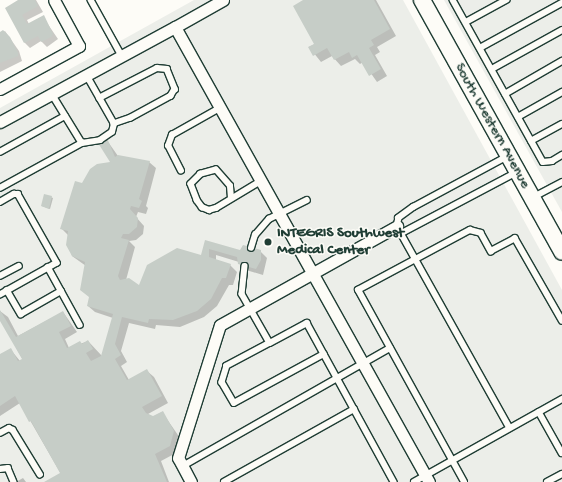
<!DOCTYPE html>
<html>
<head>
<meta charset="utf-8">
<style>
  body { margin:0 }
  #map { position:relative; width:562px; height:482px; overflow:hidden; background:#fdfcf7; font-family:"Gochi Hand",sans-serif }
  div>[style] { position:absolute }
  .built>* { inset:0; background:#eceee9 }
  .shadow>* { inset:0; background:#0003 }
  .building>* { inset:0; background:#c6cdc7 }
  .roads { filter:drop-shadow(1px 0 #1f3d34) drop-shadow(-1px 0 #1f3d34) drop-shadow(0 1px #1f3d34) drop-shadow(0 -1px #1f3d34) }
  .lane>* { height:5.5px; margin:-2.75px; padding:0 2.75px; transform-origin:2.75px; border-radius:2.75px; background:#fdfcf7 }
  .street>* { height:11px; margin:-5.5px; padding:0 5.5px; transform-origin:5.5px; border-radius:5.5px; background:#fdfcf7 }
  .secondary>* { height:16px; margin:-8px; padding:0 8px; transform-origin:8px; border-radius:8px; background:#fdfcf7 }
  .dots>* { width:11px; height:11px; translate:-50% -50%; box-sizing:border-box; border:2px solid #fdfcf7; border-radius:50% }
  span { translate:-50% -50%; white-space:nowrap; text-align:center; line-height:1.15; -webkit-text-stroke:3px #fdfcf7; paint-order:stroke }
  .street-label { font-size:15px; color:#1f3d34 }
  .poi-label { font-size:15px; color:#1f3d34; font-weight:700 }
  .left { translate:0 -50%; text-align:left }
</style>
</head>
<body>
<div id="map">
  <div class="built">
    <div style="clip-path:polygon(194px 0,403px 0,562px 290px,562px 482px,0 482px,0 108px)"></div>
    <div style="clip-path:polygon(444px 0,562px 0,562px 212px)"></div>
  </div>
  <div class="shadow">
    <div style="clip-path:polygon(19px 0,36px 0,43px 12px,27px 20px,29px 24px,43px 17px,58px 39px,47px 47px,41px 41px,30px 48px,25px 43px,7px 9px)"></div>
    <div style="clip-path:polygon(305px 0,376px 0,396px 36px,377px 47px,380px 52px,375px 55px,387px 76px,377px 82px,363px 62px,360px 64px,355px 59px,341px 66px,332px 56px,321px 62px,309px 47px,315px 44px)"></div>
    <div style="clip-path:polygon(5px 31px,19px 51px,22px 61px,0 72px,0 34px)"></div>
    <div style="clip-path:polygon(106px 139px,118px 156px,149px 162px,156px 168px,146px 206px,148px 208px,146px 214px,138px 212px,136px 217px,144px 226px,143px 234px,136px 240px,129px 241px,135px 247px,126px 280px,140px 287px,202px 256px,206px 242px,240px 251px,260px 251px,267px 258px,263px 275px,246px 270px,239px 262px,216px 255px,216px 260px,230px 265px,237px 272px,233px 285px,229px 285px,217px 306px,204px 317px,180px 327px,156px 325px,155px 329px,129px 323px,121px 351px,127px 362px,121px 366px,129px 380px,147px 371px,154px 377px,168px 403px,148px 414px,153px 417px,162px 412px,180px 438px,176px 453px,161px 461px,169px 482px,46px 482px,61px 474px,20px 403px,0 416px,0 355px,11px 350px,20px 361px,23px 360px,0 318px,0 311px,8px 317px,18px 336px,63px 312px,77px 332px,65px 339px,69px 348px,88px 341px,102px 356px,113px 318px,95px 312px,88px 306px,90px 298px,86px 266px,72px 256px,68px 235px,61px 228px,82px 184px,112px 163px)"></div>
    <div style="clip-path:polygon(45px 195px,53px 198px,50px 209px,42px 206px)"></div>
    <div style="clip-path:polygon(23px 478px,26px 482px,16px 482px)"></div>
  </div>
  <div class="building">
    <div style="clip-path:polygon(18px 0,35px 0,38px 6px,22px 15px,27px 24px,44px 15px,53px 34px,51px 37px,41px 42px,38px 36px,24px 43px,5px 8px)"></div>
    <div style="clip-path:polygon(303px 0,374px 0,390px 29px,371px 40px,374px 45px,369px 48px,381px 69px,369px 76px,357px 55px,352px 58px,349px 52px,334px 60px,327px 48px,313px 56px,308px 47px,314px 44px,293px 6px)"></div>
    <div style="clip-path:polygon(3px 30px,10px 37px,18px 53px,18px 56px,0 63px,0 32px)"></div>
    <div style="clip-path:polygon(107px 138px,115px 157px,118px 155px,150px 161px,139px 199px,142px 201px,139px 208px,131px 206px,130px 209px,138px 218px,137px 227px,129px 234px,123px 234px,121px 238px,129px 240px,118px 276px,120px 280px,129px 278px,139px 285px,147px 265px,177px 248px,201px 255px,205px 240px,240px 250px,243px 245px,261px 250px,261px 260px,256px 269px,238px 264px,237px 257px,209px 249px,209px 257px,231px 264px,226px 278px,222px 278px,211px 299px,197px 311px,173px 320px,149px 319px,148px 323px,122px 317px,115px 344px,121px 355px,115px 359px,127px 380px,147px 369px,162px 396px,142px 407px,146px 413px,153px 416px,163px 411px,174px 431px,170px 446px,155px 454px,167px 482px,44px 482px,60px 473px,31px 421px,29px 422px,15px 396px,0 406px,0 354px,11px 348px,18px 361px,22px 359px,0 321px,0 310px,16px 337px,63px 311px,71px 326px,59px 332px,67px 348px,80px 341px,82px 344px,88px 340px,93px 349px,86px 353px,91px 361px,101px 356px,113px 314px,87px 306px,89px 297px,80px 290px,85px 262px,72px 256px,66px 245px,68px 231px,60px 229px,75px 181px,82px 183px,90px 169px,97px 164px,110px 162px,98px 143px)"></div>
    <div style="clip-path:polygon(44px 194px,52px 196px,49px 209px,41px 206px)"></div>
  </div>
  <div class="roads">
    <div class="lane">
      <div style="left:91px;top:0;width:64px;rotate:61deg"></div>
      <div style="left:453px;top:0;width:185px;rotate:60.9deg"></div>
      <div style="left:543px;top:162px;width:9px;rotate:-6deg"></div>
      <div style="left:552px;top:161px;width:12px;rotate:-31deg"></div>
      <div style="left:466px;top:22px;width:46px;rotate:-28.8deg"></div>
      <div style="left:480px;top:48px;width:94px;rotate:-28.8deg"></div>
      <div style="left:492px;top:69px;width:80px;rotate:-29.1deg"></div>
      <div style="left:52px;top:94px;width:57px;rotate:58.5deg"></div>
      <div style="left:82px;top:143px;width:18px;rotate:-9deg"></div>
      <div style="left:100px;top:140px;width:14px;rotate:-34deg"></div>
      <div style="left:112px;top:132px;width:8px;rotate:-76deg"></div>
      <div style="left:114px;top:124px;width:56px;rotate:-119.7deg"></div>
      <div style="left:505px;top:94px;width:66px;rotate:-30.1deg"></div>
      <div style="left:99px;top:98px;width:65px;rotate:-27.3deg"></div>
      <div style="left:157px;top:68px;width:10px;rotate:6deg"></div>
      <div style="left:167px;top:69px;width:22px;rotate:68deg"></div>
      <div style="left:175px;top:89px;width:8px;rotate:120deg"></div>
      <div style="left:171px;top:96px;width:46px;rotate:151.2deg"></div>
      <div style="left:131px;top:118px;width:18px;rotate:161deg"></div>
      <div style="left:518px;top:117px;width:51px;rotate:-29.6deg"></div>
      <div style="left:531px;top:141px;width:35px;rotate:-29deg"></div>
      <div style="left:0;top:152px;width:74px;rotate:-29deg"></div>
      <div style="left:507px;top:157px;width:106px;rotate:151.7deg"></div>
      <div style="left:414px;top:207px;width:19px;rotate:144deg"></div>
      <div style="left:399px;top:218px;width:8px;rotate:104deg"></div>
      <div style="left:397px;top:226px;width:231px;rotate:60.8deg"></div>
      <div style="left:181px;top:171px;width:28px;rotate:-117deg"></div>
      <div style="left:168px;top:146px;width:12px;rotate:-70deg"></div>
      <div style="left:172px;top:135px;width:55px;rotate:-29.4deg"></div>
      <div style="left:0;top:188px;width:94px;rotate:-28.8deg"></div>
      <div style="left:231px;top:198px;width:12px;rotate:-95deg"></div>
      <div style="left:230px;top:186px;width:21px;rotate:-131deg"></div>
      <div style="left:216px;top:170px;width:16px;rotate:165deg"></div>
      <div style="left:201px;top:174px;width:14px;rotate:135deg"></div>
      <div style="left:191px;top:184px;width:17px;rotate:69deg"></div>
      <div style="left:197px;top:200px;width:9px;rotate:54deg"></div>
      <div style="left:202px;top:207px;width:8px;rotate:23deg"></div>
      <div style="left:209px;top:210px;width:7px;rotate:-16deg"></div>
      <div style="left:216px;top:208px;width:52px;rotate:-31deg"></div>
      <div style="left:532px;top:198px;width:34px;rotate:-28deg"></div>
      <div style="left:0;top:202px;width:16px;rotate:-30deg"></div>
      <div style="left:14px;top:194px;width:4px"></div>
      <div style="left:18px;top:194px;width:79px;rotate:60.5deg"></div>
      <div style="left:57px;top:263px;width:65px;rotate:150.7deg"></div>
      <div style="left:402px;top:233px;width:130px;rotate:-27.9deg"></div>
      <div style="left:251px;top:248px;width:14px;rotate:-73deg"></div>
      <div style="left:255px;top:235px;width:21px;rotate:-49deg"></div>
      <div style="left:269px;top:219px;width:42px;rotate:-26.6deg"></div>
      <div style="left:245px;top:266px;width:28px;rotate:96deg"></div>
      <div style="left:242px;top:294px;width:56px;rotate:60.3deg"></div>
      <div style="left:270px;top:343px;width:42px;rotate:-28.4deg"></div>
      <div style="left:307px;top:323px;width:181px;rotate:61.3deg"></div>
      <div style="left:48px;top:267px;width:66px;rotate:61.1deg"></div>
      <div style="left:0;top:276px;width:21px;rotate:-28deg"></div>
      <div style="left:7px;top:290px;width:28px;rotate:60deg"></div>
      <div style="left:21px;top:314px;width:46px;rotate:-29.9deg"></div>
      <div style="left:270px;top:343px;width:49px;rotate:151.9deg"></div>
      <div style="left:227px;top:366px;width:17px;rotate:107deg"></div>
      <div style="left:222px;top:382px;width:24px;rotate:60deg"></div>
      <div style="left:234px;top:403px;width:102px;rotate:-28.6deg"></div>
      <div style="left:539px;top:412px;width:47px;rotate:60.7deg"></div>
      <div style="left:0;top:433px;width:10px;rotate:-29deg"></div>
      <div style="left:9px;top:428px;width:4px;rotate:27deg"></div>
      <div style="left:13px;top:430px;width:52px;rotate:58.5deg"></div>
      <div style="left:183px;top:466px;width:238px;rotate:-29.7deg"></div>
      <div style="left:0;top:469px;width:8px;rotate:-7deg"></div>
      <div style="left:8px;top:468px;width:15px;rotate:67deg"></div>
      <div style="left:224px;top:482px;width:149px;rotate:-29.3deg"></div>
      <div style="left:414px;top:482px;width:170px;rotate:-29.3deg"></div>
      <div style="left:464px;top:482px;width:219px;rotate:-118.9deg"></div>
      <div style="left:358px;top:290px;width:127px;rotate:-28.2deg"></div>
      <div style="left:470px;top:230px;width:11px;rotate:15deg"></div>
      <div style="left:481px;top:233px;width:21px;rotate:61deg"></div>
      <div style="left:491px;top:251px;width:27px;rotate:-28deg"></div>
      <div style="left:515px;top:238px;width:95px;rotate:60.2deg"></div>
      <div style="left:547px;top:482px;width:17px;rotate:-28deg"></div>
    </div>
    <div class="street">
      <div style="left:223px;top:0;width:55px;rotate:150.6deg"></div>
      <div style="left:175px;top:27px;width:521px;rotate:60.83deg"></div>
      <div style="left:0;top:89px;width:90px;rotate:-28.6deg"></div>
      <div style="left:79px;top:46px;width:52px;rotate:-118.5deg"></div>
      <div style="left:0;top:122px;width:199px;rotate:-28.5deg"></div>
      <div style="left:191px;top:482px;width:27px;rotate:-118deg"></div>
      <div style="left:178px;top:458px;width:139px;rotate:-72.5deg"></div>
      <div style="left:220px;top:325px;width:203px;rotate:-29.2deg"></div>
    </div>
    <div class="secondary">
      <div style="left:422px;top:0;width:288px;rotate:60.9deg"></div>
    </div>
  </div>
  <div class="dots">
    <div style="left:268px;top:242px;background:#1f3d34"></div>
  </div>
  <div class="street-label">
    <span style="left:492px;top:126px;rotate:61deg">South Western Avenue</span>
  </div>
  <div class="poi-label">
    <span class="left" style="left:277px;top:242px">INTEGRIS Southwest<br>Medical Center</span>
  </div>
</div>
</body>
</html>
